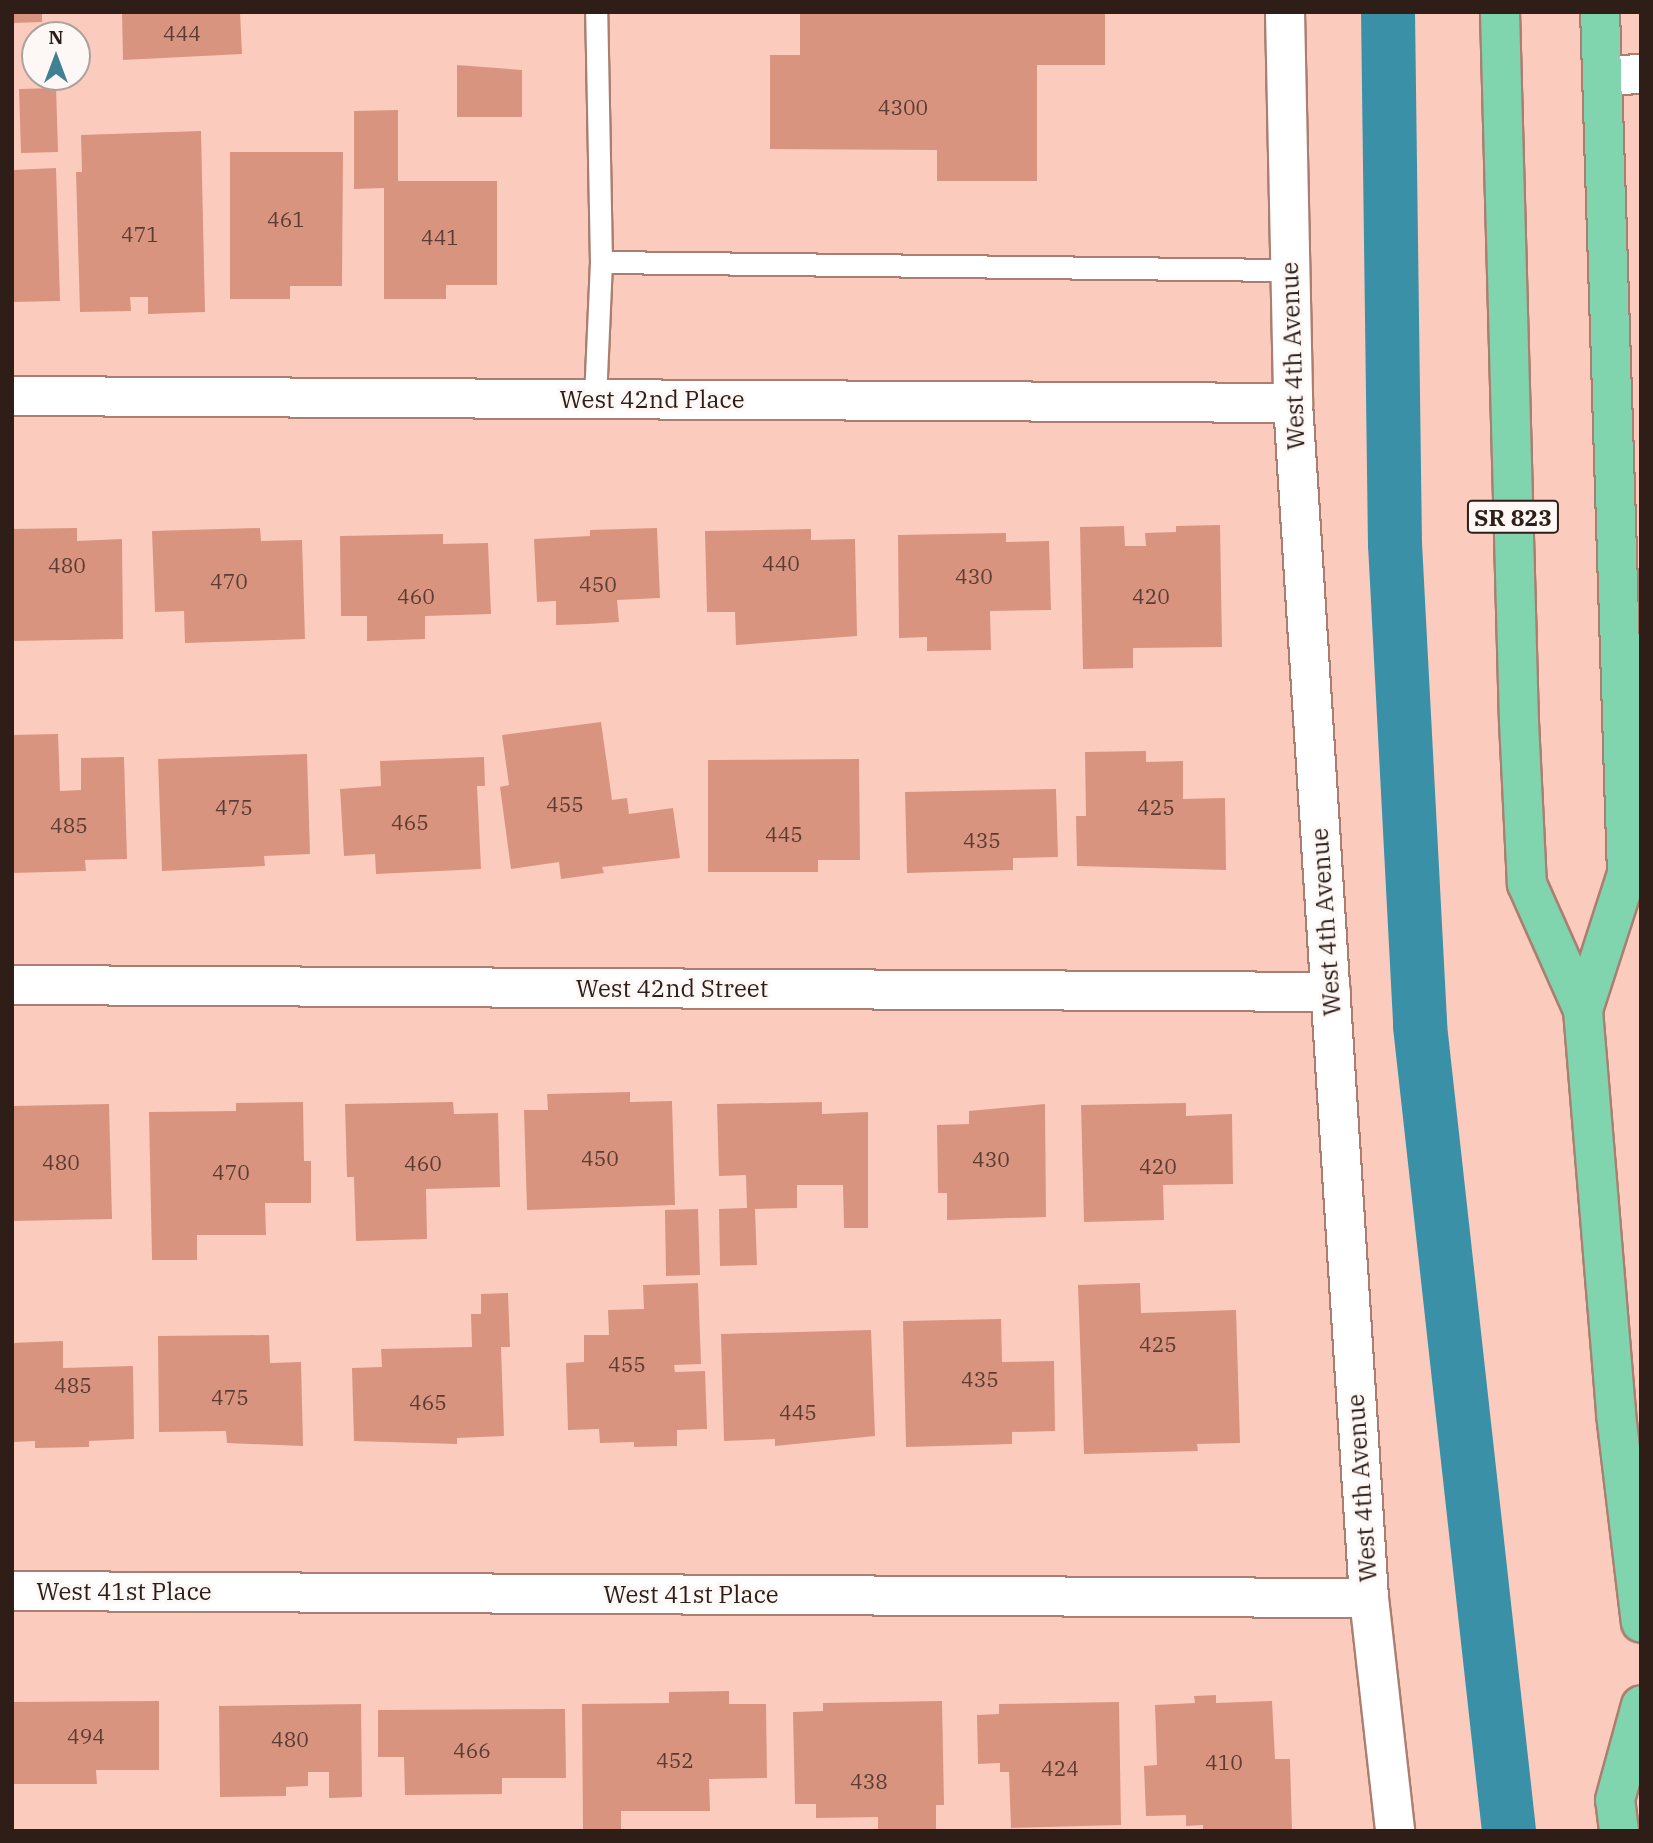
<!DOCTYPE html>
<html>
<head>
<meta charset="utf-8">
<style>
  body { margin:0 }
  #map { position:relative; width:1653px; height:1843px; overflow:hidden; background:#fbccbd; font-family:"IBM Plex Serif",serif }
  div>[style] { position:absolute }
  .canal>* { height:54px; margin:-27px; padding:0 27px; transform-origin:27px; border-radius:27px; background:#3990a7 }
  .building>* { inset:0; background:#d9947f }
  .roads { filter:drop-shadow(2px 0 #aa7f71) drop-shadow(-2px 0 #aa7f71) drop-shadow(0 2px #aa7f71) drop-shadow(0 -2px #aa7f71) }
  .service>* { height:21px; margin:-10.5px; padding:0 10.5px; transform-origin:10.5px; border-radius:10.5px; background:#fff }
  .minor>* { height:38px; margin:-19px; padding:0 19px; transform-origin:19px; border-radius:19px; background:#fff }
  .primary>* { height:38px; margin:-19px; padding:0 19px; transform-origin:19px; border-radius:19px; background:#80d4ae }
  span { translate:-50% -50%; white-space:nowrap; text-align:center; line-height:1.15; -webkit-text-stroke:6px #fdf8f6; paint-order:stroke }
  .number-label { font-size:21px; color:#5a3c32 }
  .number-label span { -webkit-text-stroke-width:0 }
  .shield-label span { padding:2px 5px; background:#fdf8f6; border:2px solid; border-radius:5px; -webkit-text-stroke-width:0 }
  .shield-label { font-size:23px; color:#2f1e18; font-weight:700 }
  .street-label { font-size:24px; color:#2f1e18 }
  .frame { position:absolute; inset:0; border:14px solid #2f1e18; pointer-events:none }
  .north { position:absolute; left:21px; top:21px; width:70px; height:70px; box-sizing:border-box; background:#fdf8f6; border:2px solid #aba19d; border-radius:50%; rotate:0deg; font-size:19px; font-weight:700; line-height:28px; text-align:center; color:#2f1e18 }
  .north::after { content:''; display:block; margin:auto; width:24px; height:32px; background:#3f8193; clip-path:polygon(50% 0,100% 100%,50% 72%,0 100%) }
</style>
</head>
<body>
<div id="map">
  <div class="canal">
    <div style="left:1388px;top:12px;width:532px;rotate:89.25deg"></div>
    <div style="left:1395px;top:544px;width:483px;rotate:87deg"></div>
    <div style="left:1420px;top:1026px;width:810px;rotate:83.69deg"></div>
  </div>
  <div class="building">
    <div style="clip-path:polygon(12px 12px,42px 12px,42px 22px,12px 23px)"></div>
    <div style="clip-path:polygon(122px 12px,240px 12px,242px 54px,123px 60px)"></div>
    <div style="clip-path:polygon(800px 12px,1105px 12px,1105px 65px,1037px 65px,1037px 181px,937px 181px,937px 150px,770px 149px,770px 55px,800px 55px)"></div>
    <div style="clip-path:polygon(457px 65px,522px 70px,522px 117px,457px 117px)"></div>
    <div style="clip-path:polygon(56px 88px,58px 152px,21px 153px,19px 89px)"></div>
    <div style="clip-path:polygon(398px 110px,398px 181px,497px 181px,497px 285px,446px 285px,446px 299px,384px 299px,384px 188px,354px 189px,354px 111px)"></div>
    <div style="clip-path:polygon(201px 131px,205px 312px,148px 314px,148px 297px,130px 297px,131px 311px,80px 312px,76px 172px,82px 172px,81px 135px)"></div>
    <div style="clip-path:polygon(230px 152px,343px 152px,342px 286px,290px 286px,290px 299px,230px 299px)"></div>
    <div style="clip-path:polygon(56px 168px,60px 301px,12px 302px,12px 170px)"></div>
    <div style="clip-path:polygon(1220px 525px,1222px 647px,1133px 648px,1133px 668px,1083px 669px,1080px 527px,1124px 526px,1125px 546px,1146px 546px,1145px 533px,1176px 532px,1176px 526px)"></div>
    <div style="clip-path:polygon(77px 528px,77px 541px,122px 539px,123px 639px,12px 641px,12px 529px)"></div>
    <div style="clip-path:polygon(260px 528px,261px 541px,302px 540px,305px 639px,185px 643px,184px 611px,155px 612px,152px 531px)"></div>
    <div style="clip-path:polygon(657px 528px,660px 598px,617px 600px,619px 622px,588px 624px,556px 625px,556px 601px,537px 602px,534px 539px,590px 536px,590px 530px)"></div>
    <div style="clip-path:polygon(811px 529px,811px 540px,855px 539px,857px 636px,736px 645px,735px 612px,707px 612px,705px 531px)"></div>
    <div style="clip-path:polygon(1006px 533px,1006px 542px,1049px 541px,1051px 610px,990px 611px,991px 650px,927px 651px,927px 637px,899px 638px,898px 535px)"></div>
    <div style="clip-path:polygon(443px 534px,443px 544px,488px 543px,491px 614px,425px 616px,425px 639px,367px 641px,367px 616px,341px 616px,340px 536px)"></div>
    <div style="clip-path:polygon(601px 722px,612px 800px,627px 798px,629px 814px,673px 808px,680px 858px,602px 867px,604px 873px,561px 879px,559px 862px,511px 869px,500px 787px,509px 785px,502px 735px)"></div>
    <div style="clip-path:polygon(58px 734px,60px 791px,81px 790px,81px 758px,124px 757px,127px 859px,85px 860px,86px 871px,12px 873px,12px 735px)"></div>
    <div style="clip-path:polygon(1146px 751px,1146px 762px,1183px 761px,1183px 799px,1225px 798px,1226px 870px,1077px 866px,1076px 816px,1086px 816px,1085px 752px)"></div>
    <div style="clip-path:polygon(307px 754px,310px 854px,264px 856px,265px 866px,162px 871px,158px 759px)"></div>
    <div style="clip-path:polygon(484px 757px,485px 786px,477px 786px,481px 869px,376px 874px,375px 854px,344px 856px,340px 789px,381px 786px,380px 761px)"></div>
    <div style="clip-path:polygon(859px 759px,860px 860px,818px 860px,818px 872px,708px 872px,708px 760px)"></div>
    <div style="clip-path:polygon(1056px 789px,1058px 857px,1013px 858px,1013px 870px,907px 873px,905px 792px)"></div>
    <div style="clip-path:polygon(630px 1092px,630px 1102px,672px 1101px,675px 1205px,527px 1210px,524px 1110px,548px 1110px,547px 1094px)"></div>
    <div style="clip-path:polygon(303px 1102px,304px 1161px,311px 1161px,311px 1203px,265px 1203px,266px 1235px,197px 1235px,197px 1260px,152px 1260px,149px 1112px,236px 1111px,236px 1103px)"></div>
    <div style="clip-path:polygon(453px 1102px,454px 1114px,498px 1113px,500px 1187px,426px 1189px,427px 1239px,356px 1241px,354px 1177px,347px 1177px,345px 1104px)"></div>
    <div style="clip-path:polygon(822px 1102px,822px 1114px,868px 1112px,868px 1228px,844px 1228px,843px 1185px,797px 1185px,797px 1208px,755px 1209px,757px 1265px,720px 1266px,719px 1209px,747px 1208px,746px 1175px,719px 1176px,717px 1104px)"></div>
    <div style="clip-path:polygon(1186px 1103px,1186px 1116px,1232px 1114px,1233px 1184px,1163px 1185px,1164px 1220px,1084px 1222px,1081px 1105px)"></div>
    <div style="clip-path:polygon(109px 1104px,112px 1219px,12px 1221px,12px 1106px)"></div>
    <div style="clip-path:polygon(1045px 1104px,1046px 1217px,947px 1220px,947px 1193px,938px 1193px,937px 1125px,969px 1124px,969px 1111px)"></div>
    <div style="clip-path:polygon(698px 1209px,700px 1275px,666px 1276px,665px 1210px)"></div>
    <div style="clip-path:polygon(698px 1283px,701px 1364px,674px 1365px,675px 1372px,705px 1371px,707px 1429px,677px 1430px,677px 1446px,634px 1447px,634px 1442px,600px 1443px,599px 1429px,568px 1430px,566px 1363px,584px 1362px,584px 1335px,609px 1335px,608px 1310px,644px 1309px,643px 1285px)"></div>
    <div style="clip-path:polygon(1140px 1283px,1141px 1313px,1236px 1310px,1240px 1443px,1197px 1444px,1198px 1451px,1084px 1454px,1078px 1285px)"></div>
    <div style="clip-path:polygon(508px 1293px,510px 1347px,501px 1347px,504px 1436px,457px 1438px,457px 1444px,354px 1441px,352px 1368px,382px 1367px,381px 1349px,472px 1347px,471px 1314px,481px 1314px,481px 1294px)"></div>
    <div style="clip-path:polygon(1001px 1319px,1002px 1362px,1054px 1361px,1055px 1431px,1012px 1432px,1012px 1444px,906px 1447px,903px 1321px)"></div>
    <div style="clip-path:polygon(871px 1330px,875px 1436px,775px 1446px,775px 1439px,724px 1441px,721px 1334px)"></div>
    <div style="clip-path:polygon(269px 1335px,270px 1363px,301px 1362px,303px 1446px,227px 1443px,226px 1431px,159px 1432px,158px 1336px)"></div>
    <div style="clip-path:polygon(63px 1341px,63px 1368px,133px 1366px,134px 1439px,89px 1441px,89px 1447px,35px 1448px,35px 1441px,12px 1442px,12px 1343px)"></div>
    <div style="clip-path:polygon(729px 1691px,729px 1704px,766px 1704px,767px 1778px,709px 1779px,710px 1811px,621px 1811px,621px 1831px,583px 1831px,582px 1704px,669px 1703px,669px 1692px)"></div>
    <div style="clip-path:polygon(1216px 1695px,1216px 1703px,1272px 1701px,1275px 1759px,1290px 1759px,1292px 1831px,1203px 1831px,1203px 1825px,1186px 1826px,1186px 1815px,1146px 1816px,1144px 1766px,1157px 1765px,1155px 1705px,1195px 1703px,1194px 1696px)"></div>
    <div style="clip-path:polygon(159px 1701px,159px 1770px,96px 1770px,97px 1784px,12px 1784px,12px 1702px)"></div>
    <div style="clip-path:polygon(942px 1701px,944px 1805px,936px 1805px,936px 1831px,878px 1831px,878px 1817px,816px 1818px,816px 1804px,795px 1804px,793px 1712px,823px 1711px,823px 1703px)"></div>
    <div style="clip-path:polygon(1119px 1702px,1121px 1825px,1011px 1828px,1009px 1772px,1000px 1772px,1000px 1763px,978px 1764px,977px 1715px,999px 1714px,999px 1704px)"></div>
    <div style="clip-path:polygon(361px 1704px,362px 1797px,329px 1798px,329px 1772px,308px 1772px,308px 1786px,286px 1787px,286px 1796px,220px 1797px,219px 1706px)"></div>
    <div style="clip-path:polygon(565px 1709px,566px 1778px,502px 1778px,502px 1794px,405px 1795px,404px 1757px,378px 1757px,378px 1710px)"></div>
  </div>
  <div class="roads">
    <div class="service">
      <div style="left:601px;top:262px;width:689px;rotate:0.67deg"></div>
      <div style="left:595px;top:399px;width:137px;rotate:-87.5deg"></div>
      <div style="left:601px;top:262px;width:250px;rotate:-91.1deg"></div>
    </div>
    <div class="minor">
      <div style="left:1285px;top:12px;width:391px;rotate:88.8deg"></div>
      <div style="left:1293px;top:403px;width:1197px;rotate:86.36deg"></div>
      <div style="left:1369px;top:1598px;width:234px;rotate:83.6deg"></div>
      <div style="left:1602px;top:75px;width:39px;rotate:-1deg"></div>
      <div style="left:12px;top:396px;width:1281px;rotate:0.31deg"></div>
      <div style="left:12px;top:985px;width:1319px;rotate:0.3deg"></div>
      <div style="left:12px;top:1591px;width:1357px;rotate:0.3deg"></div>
    </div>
    <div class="primary">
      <div style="left:1500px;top:12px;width:710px;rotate:88.47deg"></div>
      <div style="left:1519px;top:722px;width:162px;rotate:87.2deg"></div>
      <div style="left:1527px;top:884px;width:138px;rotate:66deg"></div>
      <div style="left:1583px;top:1010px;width:405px;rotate:85.3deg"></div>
      <div style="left:1616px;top:1414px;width:210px;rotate:83.2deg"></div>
      <div style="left:1583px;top:1010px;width:143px;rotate:-72.1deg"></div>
      <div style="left:1627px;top:874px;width:862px;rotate:-91.79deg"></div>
      <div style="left:1619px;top:1831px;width:31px;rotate:-97deg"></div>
      <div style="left:1615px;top:1800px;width:98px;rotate:-74.7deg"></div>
    </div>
  </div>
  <div class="number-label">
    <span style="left:182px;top:33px">444</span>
    <span style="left:903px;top:107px">4300</span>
    <span style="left:286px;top:219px">461</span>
    <span style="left:140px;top:234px">471</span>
    <span style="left:440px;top:237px">441</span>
    <span style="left:781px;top:563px">440</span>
    <span style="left:67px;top:565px">480</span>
    <span style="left:974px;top:576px">430</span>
    <span style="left:229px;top:581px">470</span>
    <span style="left:598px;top:584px">450</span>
    <span style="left:416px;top:596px">460</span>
    <span style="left:1151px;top:596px">420</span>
    <span style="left:565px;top:804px">455</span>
    <span style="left:234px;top:807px">475</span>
    <span style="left:1156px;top:807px">425</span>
    <span style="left:410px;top:822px">465</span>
    <span style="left:69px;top:825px">485</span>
    <span style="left:784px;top:834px">445</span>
    <span style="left:982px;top:840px">435</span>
    <span style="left:600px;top:1158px">450</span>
    <span style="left:991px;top:1159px">430</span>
    <span style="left:61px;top:1162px">480</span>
    <span style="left:423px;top:1163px">460</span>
    <span style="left:1158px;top:1166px">420</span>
    <span style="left:231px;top:1172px">470</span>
    <span style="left:1158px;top:1344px">425</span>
    <span style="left:627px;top:1364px">455</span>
    <span style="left:980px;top:1379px">435</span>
    <span style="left:73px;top:1385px">485</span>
    <span style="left:230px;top:1397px">475</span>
    <span style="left:428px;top:1402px">465</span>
    <span style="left:798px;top:1412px">445</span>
    <span style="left:86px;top:1736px">494</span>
    <span style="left:290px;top:1739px">480</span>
    <span style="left:472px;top:1750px">466</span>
    <span style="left:675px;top:1760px">452</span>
    <span style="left:1224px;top:1762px">410</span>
    <span style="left:1060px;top:1768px">424</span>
    <span style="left:869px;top:1781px">438</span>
  </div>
  <div class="shield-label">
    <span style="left:1513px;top:517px">SR 823</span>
  </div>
  <div class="street-label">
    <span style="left:1293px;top:356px;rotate:-92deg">West 4th Avenue</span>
    <span style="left:652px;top:400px">West 42nd Place</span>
    <span style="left:1326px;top:922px;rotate:-94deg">West 4th Avenue</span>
    <span style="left:672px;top:989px">West 42nd Street</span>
    <span style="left:1362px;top:1488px;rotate:-94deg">West 4th Avenue</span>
    <span style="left:124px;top:1592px">West 41st Place</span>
    <span style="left:691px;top:1595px">West 41st Place</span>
  </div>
  <div class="frame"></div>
  <div class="north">N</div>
</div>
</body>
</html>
